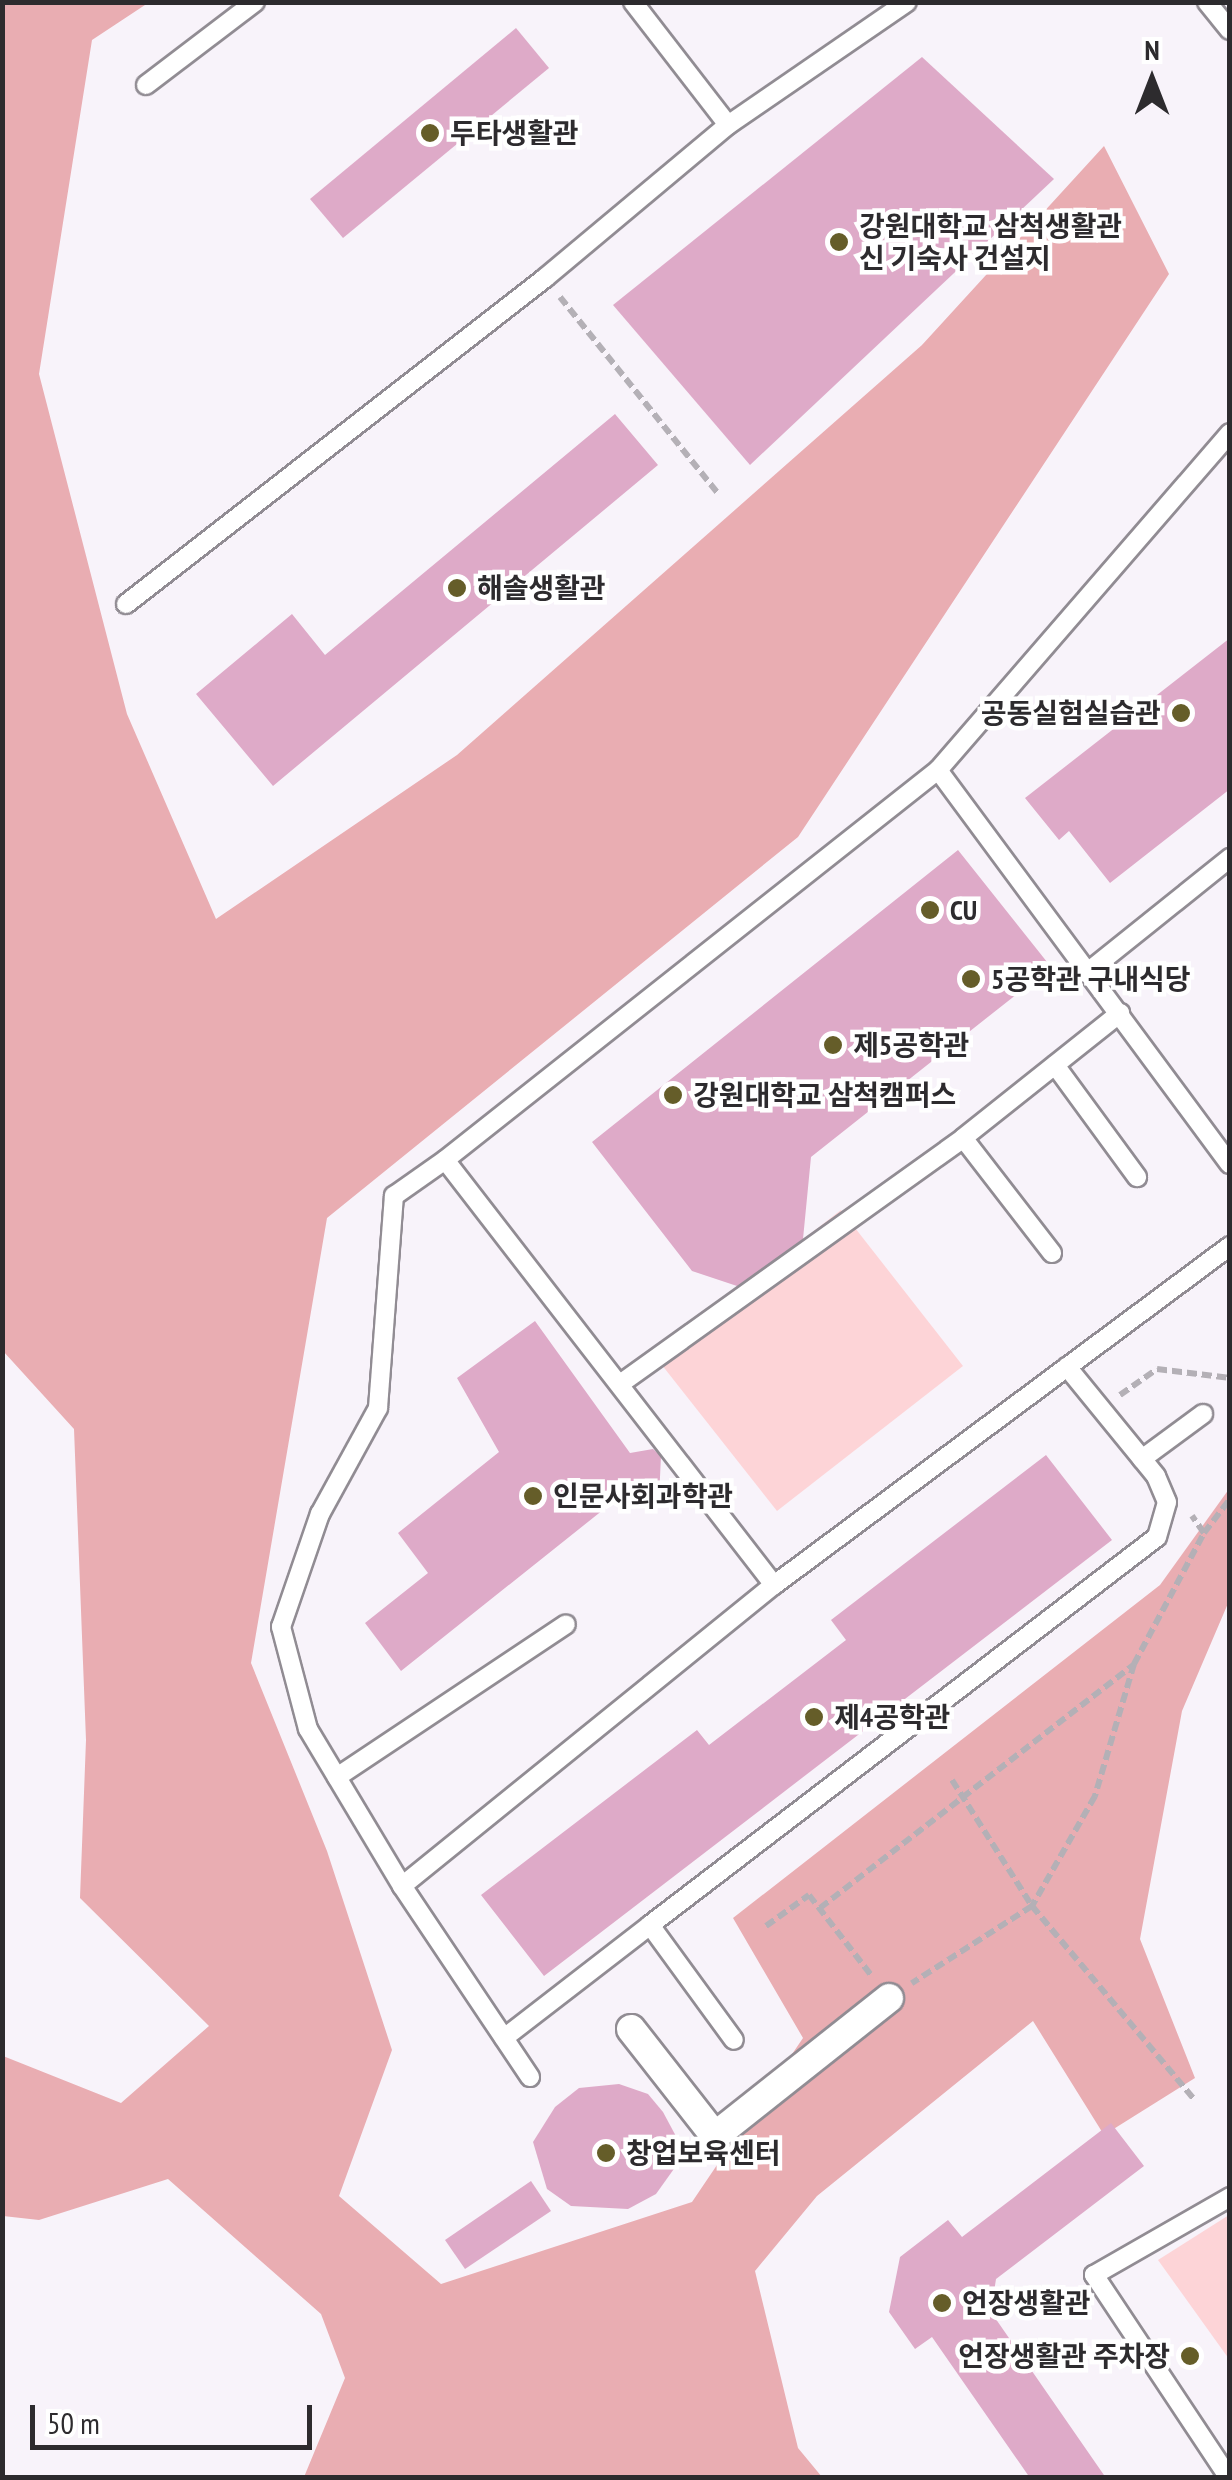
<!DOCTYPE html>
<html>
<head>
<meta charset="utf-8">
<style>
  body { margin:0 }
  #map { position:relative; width:1232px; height:2480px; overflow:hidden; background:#f8f3fa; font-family:"PT Sans Narrow","Noto Sans KR",sans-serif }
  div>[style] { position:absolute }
  .green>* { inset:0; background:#fdd4d7 }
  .forest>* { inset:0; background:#e9adb2 }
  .building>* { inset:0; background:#deaac8 }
  .path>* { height:6px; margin-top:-3px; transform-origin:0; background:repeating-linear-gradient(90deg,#b4b0b6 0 10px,transparent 0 15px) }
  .roads { filter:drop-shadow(2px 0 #918c93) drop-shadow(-2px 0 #918c93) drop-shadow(0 2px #918c93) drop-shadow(0 -2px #918c93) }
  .service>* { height:18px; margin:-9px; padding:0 9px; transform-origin:9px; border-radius:9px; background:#fff }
  .pedestrian>* { height:28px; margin:-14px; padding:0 14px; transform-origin:14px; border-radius:14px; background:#fff }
  .dots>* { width:28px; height:28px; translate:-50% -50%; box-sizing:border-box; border:5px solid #fff; border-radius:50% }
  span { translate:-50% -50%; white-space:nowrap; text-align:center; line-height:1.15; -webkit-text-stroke:9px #fff; paint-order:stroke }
  .poi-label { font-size:28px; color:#2d2b2e; font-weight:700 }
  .left { translate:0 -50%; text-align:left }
  .right { translate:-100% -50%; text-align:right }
  .frame { position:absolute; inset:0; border:5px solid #2d2b2e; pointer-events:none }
  .north { position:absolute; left:1102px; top:30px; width:100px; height:100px; -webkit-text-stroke:8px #fff; paint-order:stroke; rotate:0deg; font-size:28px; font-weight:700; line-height:40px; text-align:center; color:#2d2b2e }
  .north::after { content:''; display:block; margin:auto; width:35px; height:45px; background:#2d2b2e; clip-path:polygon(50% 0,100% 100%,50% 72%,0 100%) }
  .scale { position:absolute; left:30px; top:2405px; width:282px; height:45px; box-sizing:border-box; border:5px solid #2d2b2e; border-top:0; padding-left:12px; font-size:30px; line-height:35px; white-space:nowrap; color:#2d2b2e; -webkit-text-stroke:8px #fff; paint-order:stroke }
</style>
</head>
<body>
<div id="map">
  <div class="green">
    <div style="clip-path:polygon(841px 1210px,963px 1366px,777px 1511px,654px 1355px)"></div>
    <div style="clip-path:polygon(1229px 2215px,1229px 2359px,1158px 2260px)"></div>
  </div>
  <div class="forest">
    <div style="clip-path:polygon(3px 3px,148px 3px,92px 40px,39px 374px,127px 714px,216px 919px,457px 755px,922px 345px,1104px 146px,1169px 274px,798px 837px,327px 1218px,251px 1663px,327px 1851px,392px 2050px,339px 2196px,441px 2284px,692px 2202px,803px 2038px,733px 1918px,1160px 1585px,1229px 1489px,1229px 1601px,1182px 1711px,1140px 1939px,1195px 2078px,1104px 2135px,1033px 2021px,817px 2196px,755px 2271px,798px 2448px,822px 2477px,304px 2477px,345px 2378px,321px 2314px,168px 2179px,39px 2220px,3px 2216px,3px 2056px,121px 2103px,209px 2026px,80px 1898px,86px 1740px,74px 1429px,3px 1351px)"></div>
  </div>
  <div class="building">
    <div style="clip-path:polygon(516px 28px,549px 68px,343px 238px,310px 199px)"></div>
    <div style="clip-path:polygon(922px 57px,1054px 179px,750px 465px,613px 305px)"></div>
    <div style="clip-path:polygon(615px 414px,658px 465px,273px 786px,196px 694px,292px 614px,325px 655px)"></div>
    <div style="clip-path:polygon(1230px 638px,1230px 789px,1110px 883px,1069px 831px,1059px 840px,1025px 798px)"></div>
    <div style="clip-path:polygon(958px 850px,1051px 967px,811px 1157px,803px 1239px,740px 1287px,692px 1271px,592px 1142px)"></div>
    <div style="clip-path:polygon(535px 1321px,630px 1453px,653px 1449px,661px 1456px,659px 1498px,623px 1494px,401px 1671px,365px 1623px,428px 1573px,398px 1533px,499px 1452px,457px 1378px)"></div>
    <div style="clip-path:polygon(1046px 1455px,1112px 1540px,544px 1976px,481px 1895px,697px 1730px,709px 1745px,846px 1640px,831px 1620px)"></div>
    <div style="clip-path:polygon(619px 2084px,648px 2094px,663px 2112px,678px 2140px,676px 2166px,656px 2194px,628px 2209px,571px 2206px,547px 2189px,533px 2142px,555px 2107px,579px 2088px)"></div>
    <div style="clip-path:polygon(1111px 2123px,1144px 2166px,996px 2279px,991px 2312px,1106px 2478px,1030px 2478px,932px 2337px,915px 2349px,889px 2312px,900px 2257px,948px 2220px,962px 2237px)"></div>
    <div style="clip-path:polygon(531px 2181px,551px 2211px,465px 2269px,445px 2240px)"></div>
  </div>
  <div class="path">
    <div style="left:560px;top:297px;width:254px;rotate:51.2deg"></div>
    <div style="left:1120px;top:1395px;width:45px;rotate:-35.1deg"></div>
    <div style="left:1157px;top:1369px;width:74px;rotate:7deg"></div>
    <div style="left:1204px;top:1533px;width:43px;rotate:-52.6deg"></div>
    <div style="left:1134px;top:1664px;width:149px;rotate:-61.9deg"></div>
    <div style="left:1204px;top:1533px;width:21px;rotate:-125deg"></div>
    <div style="left:952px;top:1780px;width:149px;rotate:57.6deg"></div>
    <div style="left:1032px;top:1906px;width:253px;rotate:50deg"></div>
    <div style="left:820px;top:1908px;width:398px;rotate:-37.8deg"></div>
    <div style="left:1134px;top:1664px;width:138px;rotate:106.5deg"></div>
    <div style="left:1095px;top:1796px;width:127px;rotate:119.8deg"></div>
    <div style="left:1032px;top:1906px;width:143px;rotate:147.3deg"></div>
    <div style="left:766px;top:1926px;width:53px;rotate:-35.8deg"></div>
    <div style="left:809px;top:1895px;width:101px;rotate:52.2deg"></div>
  </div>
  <div class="roads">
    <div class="service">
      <div style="left:633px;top:2px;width:155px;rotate:52.3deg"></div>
      <div style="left:1207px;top:2px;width:36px;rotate:51deg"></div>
      <div style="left:146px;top:85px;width:137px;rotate:-37.3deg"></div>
      <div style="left:1230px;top:433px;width:446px;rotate:130.9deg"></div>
      <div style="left:938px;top:770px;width:490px;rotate:53.5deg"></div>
      <div style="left:126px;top:604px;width:531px;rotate:-37.88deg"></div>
      <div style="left:545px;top:278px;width:239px;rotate:-39.9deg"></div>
      <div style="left:728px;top:125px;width:217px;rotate:-34.5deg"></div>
      <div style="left:1089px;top:971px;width:181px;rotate:-38.7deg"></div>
      <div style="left:1055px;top:1065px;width:139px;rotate:53.8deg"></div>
      <div style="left:1052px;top:1253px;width:145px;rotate:-127.7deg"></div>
      <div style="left:963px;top:1138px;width:201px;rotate:-38.5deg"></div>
      <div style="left:620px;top:1384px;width:422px;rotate:-35.6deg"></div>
      <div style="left:1142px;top:1459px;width:76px;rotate:-36.4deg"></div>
      <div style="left:774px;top:1585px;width:537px;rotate:-127.74deg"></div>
      <div style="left:445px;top:1160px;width:629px;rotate:-38.35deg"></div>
      <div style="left:337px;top:1777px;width:275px;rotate:-33.7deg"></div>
      <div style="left:402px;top:1886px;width:183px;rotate:-120.9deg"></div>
      <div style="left:308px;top:1729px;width:106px;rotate:-104.8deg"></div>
      <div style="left:281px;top:1627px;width:120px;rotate:-71deg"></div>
      <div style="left:320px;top:1514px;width:121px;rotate:-61.3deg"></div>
      <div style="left:378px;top:1408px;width:213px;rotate:-85.7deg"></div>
      <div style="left:394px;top:1196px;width:62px;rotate:-35.2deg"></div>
      <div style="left:650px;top:1925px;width:638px;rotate:-37.43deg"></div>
      <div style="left:1157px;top:1537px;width:36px;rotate:-74deg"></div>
      <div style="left:1167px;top:1502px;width:28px;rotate:-113deg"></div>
      <div style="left:1156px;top:1476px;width:141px;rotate:-129.2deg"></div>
      <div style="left:504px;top:2038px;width:185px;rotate:-37.7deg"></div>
      <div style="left:650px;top:1925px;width:142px;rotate:53.9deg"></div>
      <div style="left:530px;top:2077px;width:230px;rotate:-123.8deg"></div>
      <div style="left:402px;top:1886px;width:479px;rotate:-39deg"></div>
      <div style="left:774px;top:1585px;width:568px;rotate:-36.63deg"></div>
      <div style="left:1229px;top:2478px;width:244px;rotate:-123.6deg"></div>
      <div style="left:1094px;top:2275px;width:157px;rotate:-29.8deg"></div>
    </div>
    <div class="pedestrian">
      <div style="left:631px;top:2029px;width:136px;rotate:51.9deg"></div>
      <div style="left:715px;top:2136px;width:222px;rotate:-38.4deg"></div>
    </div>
  </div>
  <div class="dots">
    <div style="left:430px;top:133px;background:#655d29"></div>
    <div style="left:839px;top:242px;background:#655d29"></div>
    <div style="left:457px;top:588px;background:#655d29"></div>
    <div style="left:1181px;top:713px;background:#655d29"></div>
    <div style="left:930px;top:910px;background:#655d29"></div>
    <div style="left:971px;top:979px;background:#655d29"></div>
    <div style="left:833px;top:1045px;background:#655d29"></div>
    <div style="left:673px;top:1095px;background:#655d29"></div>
    <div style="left:533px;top:1496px;background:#655d29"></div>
    <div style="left:814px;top:1717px;background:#655d29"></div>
    <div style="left:606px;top:2153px;background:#655d29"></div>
    <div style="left:942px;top:2303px;background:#655d29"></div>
    <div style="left:1190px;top:2356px;background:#655d29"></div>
  </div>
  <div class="poi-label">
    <span class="left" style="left:450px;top:133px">두타생활관</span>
    <span class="left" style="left:859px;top:242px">강원대학교 삼척생활관<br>신 기숙사 건설지</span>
    <span class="left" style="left:477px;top:588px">해솔생활관</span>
    <span class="right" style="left:1161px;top:713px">공동실험실습관</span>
    <span class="left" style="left:950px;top:910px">CU</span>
    <span class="left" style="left:991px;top:979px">5공학관 구내식당</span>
    <span class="left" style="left:853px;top:1045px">제5공학관</span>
    <span class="left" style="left:693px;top:1095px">강원대학교 삼척캠퍼스</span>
    <span class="left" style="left:553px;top:1496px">인문사회과학관</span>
    <span class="left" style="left:834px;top:1717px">제4공학관</span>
    <span class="left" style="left:626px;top:2153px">창업보육센터</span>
    <span class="left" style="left:962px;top:2303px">언장생활관</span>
    <span class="right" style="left:1170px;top:2356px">언장생활관 주차장</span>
  </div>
  <div class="frame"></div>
  <div class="north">N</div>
  <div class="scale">50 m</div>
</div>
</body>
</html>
